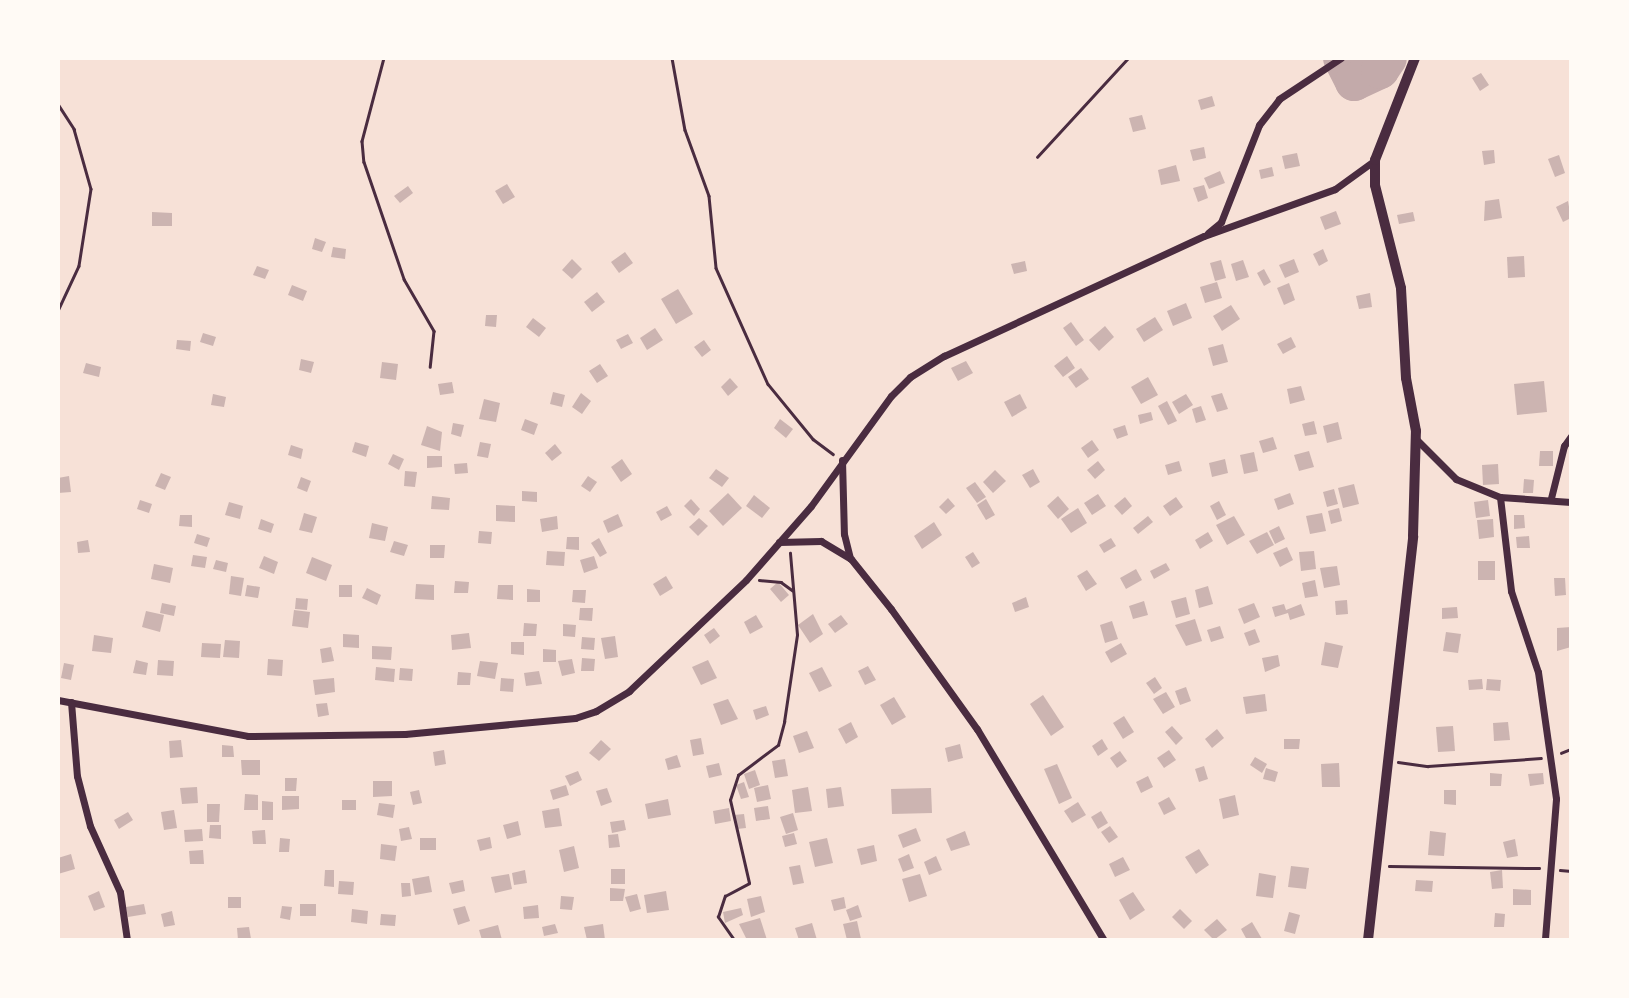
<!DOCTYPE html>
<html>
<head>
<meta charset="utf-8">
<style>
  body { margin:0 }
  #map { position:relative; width:1629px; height:998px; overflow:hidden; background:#f7e1d7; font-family:"PT Sans Narrow",sans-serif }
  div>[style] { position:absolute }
  .taxiway>* { height:38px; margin:-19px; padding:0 19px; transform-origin:19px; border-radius:19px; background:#c3aaaa }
  .building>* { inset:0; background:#ccb4b1 }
  .path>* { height:2.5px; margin:-1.25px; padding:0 1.25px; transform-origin:1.25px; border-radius:1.25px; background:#4a2c40 }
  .minor>* { height:7px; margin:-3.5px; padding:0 3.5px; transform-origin:3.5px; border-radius:3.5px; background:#4a2c40 }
  .secondary>* { height:10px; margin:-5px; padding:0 5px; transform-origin:5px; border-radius:5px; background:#4a2c40 }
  span { translate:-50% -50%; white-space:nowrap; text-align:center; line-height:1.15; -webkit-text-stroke:7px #fffaf5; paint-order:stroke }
  .frame { position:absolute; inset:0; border:60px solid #fffaf5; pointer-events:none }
</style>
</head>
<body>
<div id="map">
  <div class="taxiway">
    <div style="left:1342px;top:58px;width:27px;rotate:63deg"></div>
    <div style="left:1354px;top:82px;width:29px;rotate:-25deg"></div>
    <div style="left:1380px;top:70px;width:14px;rotate:-56deg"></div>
  </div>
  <div class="building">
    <div style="clip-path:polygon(1481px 73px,1489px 85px,1480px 91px,1472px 78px)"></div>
    <div style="clip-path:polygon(1212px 96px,1215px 106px,1201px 110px,1198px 100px)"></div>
    <div style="clip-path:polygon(1142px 115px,1146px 129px,1133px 132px,1129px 118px)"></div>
    <div style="clip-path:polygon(1204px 147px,1206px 158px,1193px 161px,1190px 150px)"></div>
    <div style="clip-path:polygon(1494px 150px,1495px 163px,1484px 165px,1482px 151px)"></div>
    <div style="clip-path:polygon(1297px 153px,1300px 166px,1285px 169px,1282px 156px)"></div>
    <div style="clip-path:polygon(1559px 155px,1565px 173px,1555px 177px,1548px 159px)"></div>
    <div style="clip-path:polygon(1176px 165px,1180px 181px,1161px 185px,1158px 170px)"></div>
    <div style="clip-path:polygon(1272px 167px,1274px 176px,1261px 179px,1259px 170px)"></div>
    <div style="clip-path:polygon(1220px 171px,1225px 183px,1209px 189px,1204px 178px)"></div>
    <div style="clip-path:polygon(507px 184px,515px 197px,503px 204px,495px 191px)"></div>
    <div style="clip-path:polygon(1204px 185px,1208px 198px,1198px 202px,1193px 188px)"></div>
    <div style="clip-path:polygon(408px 186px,413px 193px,400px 203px,394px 196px)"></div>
    <div style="clip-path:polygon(1499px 199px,1502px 218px,1484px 221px,1485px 201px)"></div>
    <div style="clip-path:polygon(1568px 201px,1571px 218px,1563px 222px,1556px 207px)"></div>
    <div style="clip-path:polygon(1336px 211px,1341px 224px,1325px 230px,1320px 217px)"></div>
    <div style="clip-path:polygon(152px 212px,172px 213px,172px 226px,152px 226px)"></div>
    <div style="clip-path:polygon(1413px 212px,1415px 221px,1399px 224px,1397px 215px)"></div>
    <div style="clip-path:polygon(315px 238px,326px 242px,322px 252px,312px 249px)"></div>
    <div style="clip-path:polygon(333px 247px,346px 249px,345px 259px,331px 257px)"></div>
    <div style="clip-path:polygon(1323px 249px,1328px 261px,1319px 266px,1313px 254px)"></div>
    <div style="clip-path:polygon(625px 252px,633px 263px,619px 273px,611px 262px)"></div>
    <div style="clip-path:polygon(1524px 256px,1525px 277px,1508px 278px,1507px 257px)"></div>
    <div style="clip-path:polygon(572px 259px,582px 269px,572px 279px,562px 270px)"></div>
    <div style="clip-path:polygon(1294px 259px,1299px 272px,1285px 278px,1279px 265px)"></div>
    <div style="clip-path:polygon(1221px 260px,1226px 278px,1215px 281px,1210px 263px)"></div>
    <div style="clip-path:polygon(1243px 260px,1249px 277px,1236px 281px,1231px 264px)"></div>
    <div style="clip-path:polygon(1025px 261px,1027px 271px,1014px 274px,1011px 264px)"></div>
    <div style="clip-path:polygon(257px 266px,269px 270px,265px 279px,253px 275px)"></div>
    <div style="clip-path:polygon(1264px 269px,1271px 282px,1264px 286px,1257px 273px)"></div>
    <div style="clip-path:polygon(1217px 282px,1222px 298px,1205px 303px,1200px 287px)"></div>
    <div style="clip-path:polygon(1289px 283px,1295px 300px,1284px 305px,1277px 288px)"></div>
    <div style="clip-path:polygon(292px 285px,307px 291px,303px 301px,288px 295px)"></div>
    <div style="clip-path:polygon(678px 289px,693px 314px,676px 324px,661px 299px)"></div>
    <div style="clip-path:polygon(597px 292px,605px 302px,592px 312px,584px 302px)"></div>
    <div style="clip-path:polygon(1370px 293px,1372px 307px,1359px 309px,1356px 296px)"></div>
    <div style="clip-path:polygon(1186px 303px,1192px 318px,1173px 326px,1167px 311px)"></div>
    <div style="clip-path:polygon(1231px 305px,1240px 319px,1222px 331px,1213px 316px)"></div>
    <div style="clip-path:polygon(486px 315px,497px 315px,496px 327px,485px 326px)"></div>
    <div style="clip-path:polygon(1155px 317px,1163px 330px,1144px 342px,1136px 329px)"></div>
    <div style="clip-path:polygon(533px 318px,546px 328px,539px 337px,526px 327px)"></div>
    <div style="clip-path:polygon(1071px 322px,1084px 340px,1076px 346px,1063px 328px)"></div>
    <div style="clip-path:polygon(1105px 326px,1114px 337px,1099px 351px,1089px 340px)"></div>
    <div style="clip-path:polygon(655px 328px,663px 340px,647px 350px,640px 338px)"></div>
    <div style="clip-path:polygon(203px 333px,216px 337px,213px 346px,200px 342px)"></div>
    <div style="clip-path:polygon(628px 334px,633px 343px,621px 349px,616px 340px)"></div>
    <div style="clip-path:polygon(1291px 337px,1296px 347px,1283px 354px,1277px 344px)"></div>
    <div style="clip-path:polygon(177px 340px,191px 341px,190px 351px,176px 349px)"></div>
    <div style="clip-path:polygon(704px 340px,711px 350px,702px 357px,694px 347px)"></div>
    <div style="clip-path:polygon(1223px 344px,1228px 362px,1213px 366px,1208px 348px)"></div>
    <div style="clip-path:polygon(1067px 356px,1075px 368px,1063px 377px,1054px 366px)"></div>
    <div style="clip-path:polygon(301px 359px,314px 362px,311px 373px,299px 370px)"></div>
    <div style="clip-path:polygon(966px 361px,973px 373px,958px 381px,951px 368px)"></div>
    <div style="clip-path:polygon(382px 362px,398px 364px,396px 380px,380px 378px)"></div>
    <div style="clip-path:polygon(86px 363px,101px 367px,99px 377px,83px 373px)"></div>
    <div style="clip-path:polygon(600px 364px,608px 376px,597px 383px,589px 371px)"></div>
    <div style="clip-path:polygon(1081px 368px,1089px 379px,1076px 388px,1068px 377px)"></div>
    <div style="clip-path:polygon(1148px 377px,1158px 395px,1141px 404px,1131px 387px)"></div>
    <div style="clip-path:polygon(730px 378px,738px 387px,728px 396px,721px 387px)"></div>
    <div style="clip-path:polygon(1544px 381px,1547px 412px,1517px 415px,1514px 384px)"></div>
    <div style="clip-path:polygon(452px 382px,454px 393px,440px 395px,438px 384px)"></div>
    <div style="clip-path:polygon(1301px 386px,1305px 400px,1290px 404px,1287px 389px)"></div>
    <div style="clip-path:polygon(553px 392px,565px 395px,562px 407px,550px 404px)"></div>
    <div style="clip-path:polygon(581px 393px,591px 401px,582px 414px,572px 407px)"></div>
    <div style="clip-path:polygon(1222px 393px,1228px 409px,1217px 412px,1211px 396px)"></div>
    <div style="clip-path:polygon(213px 394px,226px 397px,224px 407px,211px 405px)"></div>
    <div style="clip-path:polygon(1020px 394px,1027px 408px,1012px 417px,1004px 402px)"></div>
    <div style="clip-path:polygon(1186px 394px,1193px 405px,1179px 414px,1172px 402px)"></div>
    <div style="clip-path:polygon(484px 399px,500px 403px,496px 422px,479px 419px)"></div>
    <div style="clip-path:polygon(1167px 401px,1177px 421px,1168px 425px,1158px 406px)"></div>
    <div style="clip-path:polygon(1201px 406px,1206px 420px,1196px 423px,1192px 409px)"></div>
    <div style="clip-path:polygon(1151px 412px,1153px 420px,1140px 424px,1138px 415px)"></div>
    <div style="clip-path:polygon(525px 419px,538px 424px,534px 435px,521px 430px)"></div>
    <div style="clip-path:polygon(780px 419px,793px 429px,786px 438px,774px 428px)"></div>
    <div style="clip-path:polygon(1314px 421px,1317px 434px,1305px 436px,1302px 424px)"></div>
    <div style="clip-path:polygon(1338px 422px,1342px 439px,1327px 443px,1323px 426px)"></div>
    <div style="clip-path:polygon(453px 423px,464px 425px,461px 437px,451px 434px)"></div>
    <div style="clip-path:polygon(1125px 425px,1128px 435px,1117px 439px,1113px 429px)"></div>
    <div style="clip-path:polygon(427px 426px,442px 432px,440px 451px,421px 445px)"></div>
    <div style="clip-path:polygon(1273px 437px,1277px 449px,1263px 453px,1259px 441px)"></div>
    <div style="clip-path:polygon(1092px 440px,1099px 450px,1088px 458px,1081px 448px)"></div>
    <div style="clip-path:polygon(355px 442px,369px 446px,366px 457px,352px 452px)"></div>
    <div style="clip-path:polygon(480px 442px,491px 444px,488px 458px,477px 456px)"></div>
    <div style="clip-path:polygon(555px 444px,562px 453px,552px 461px,545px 453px)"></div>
    <div style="clip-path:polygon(291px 445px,303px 449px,301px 459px,288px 455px)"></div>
    <div style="clip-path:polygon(1309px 451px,1314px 467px,1299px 471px,1294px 455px)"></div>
    <div style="clip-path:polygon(1540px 451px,1553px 451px,1553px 466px,1539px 466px)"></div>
    <div style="clip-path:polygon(1254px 452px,1258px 471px,1244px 474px,1240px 455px)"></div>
    <div style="clip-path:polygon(393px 454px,404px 459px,399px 470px,388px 464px)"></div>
    <div style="clip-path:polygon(427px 456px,442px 456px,442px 467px,427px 468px)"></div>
    <div style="clip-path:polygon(622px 459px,632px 474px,621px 482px,611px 467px)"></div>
    <div style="clip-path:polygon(1225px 459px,1228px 473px,1212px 477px,1209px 463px)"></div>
    <div style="clip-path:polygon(1098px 461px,1105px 470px,1095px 479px,1087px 470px)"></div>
    <div style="clip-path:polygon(1179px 461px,1182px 471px,1168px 475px,1165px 465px)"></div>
    <div style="clip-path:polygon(467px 463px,468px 473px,455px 474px,454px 464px)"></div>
    <div style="clip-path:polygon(1498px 464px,1499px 484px,1483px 485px,1482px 465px)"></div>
    <div style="clip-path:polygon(716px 469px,729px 478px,722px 487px,709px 478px)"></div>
    <div style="clip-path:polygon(1033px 469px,1040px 482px,1030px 488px,1022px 475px)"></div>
    <div style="clip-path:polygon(995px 470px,1006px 481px,993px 493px,983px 482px)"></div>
    <div style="clip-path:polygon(405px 471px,417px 472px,415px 487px,404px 486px)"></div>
    <div style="clip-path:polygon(161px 473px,171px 477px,165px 490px,155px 486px)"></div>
    <div style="clip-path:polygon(69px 476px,71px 492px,58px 493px,58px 478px)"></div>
    <div style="clip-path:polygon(588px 476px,597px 482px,590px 492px,581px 486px)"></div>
    <div style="clip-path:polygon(301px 477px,311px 481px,307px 492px,297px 488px)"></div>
    <div style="clip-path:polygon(1524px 479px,1534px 480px,1533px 493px,1523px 493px)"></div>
    <div style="clip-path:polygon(975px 482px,986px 497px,977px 503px,966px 488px)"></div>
    <div style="clip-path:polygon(1354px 484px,1359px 504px,1343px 508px,1338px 488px)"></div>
    <div style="clip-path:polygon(1334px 489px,1338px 504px,1327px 507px,1323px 492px)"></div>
    <div style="clip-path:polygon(522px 491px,537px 492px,537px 502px,522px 501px)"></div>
    <div style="clip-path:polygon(728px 493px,742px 508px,723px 526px,709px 511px)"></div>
    <div style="clip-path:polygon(1290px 493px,1294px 504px,1278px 510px,1274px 499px)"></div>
    <div style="clip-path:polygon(1098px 494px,1106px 506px,1092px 515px,1084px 503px)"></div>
    <div style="clip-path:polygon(754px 495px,770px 508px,762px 518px,746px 506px)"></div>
    <div style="clip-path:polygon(432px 496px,450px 498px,449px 510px,431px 509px)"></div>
    <div style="clip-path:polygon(1058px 496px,1069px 509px,1058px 519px,1047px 506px)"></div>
    <div style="clip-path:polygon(1125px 497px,1132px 506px,1122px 515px,1114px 506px)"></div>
    <div style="clip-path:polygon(1176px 497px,1183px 507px,1170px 516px,1163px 506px)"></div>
    <div style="clip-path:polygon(948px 498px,955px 506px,946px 514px,939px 507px)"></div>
    <div style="clip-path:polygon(691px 499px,700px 509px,694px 516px,684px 506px)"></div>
    <div style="clip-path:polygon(986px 499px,995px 515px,986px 520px,977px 505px)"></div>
    <div style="clip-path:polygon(140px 500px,152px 504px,149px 513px,137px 509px)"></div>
    <div style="clip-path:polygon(1488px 500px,1490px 516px,1476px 518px,1474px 502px)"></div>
    <div style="clip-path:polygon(1219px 501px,1226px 515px,1217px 520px,1210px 506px)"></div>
    <div style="clip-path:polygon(229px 502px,243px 506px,240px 519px,225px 515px)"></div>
    <div style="clip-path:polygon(496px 505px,515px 506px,515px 522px,496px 521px)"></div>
    <div style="clip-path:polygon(667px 506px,672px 515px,661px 521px,656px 512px)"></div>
    <div style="clip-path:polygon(1078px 508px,1087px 523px,1071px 533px,1061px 519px)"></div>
    <div style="clip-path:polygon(1339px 508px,1342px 521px,1331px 524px,1328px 511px)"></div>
    <div style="clip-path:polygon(304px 513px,317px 517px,312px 533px,299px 530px)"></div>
    <div style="clip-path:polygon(1322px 513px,1326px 531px,1310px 534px,1306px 516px)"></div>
    <div style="clip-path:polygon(618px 514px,623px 526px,608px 533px,603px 521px)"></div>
    <div style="clip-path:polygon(180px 515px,192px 515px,192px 527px,179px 526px)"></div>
    <div style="clip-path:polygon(1514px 515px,1524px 515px,1525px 528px,1514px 529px)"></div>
    <div style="clip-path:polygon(557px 516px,558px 529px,542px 532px,540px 519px)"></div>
    <div style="clip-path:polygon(1148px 516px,1153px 522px,1138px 534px,1133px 528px)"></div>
    <div style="clip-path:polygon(1234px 516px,1245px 535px,1227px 545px,1216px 525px)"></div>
    <div style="clip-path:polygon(699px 518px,708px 526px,698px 536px,689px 527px)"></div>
    <div style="clip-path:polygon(261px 519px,274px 524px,271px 533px,258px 529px)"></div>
    <div style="clip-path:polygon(1493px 519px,1494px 537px,1479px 539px,1477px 520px)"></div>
    <div style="clip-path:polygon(934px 522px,942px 535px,922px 549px,914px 536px)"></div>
    <div style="clip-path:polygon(372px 523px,388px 527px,385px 541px,369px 538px)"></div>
    <div style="clip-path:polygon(1279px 526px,1285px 539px,1275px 544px,1269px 531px)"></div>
    <div style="clip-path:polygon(479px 531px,492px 532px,491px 544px,478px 543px)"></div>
    <div style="clip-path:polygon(1208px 532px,1213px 541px,1200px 549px,1195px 540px)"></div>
    <div style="clip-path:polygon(1267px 532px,1274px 545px,1257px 554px,1249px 541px)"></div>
    <div style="clip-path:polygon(197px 534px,210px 538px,207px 547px,194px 543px)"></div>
    <div style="clip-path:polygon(1529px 536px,1530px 548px,1517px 548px,1516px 537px)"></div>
    <div style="clip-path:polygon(567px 537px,579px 537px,579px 550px,566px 549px)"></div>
    <div style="clip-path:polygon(599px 538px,607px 553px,600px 557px,591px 543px)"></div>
    <div style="clip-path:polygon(1111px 538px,1116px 546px,1104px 553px,1099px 545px)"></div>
    <div style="clip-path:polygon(88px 540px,90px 552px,78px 553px,77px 542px)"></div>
    <div style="clip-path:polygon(394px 541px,408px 545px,404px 556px,390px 552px)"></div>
    <div style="clip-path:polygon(430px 545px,445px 545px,444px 558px,430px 558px)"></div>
    <div style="clip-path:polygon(1287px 547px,1293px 560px,1280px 567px,1273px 553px)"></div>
    <div style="clip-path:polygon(547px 551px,565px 552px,564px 566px,546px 565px)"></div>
    <div style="clip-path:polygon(1314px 551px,1316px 569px,1301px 571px,1299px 552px)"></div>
    <div style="clip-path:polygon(973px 552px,980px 563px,972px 568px,965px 557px)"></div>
    <div style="clip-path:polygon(193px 555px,207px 557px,205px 568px,191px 566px)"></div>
    <div style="clip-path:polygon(264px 556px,278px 562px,274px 574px,259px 568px)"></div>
    <div style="clip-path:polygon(594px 556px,598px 568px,584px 573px,580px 560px)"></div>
    <div style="clip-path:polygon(312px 557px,332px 565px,326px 581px,306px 573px)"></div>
    <div style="clip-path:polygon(216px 560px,228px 563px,226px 572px,213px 569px)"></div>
    <div style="clip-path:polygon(1478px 561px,1495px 561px,1495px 580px,1478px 580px)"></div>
    <div style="clip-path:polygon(1166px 563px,1170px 570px,1154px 579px,1150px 571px)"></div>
    <div style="clip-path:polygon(154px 564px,173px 568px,170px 583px,151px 579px)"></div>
    <div style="clip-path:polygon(1337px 566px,1340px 585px,1324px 588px,1320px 568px)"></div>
    <div style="clip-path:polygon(1136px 569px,1142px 580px,1126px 589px,1120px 578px)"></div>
    <div style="clip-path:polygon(1087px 570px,1097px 584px,1086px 591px,1077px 576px)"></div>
    <div style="clip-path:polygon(231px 576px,244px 578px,241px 596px,229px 594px)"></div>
    <div style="clip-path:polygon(666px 576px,673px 588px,660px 596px,653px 584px)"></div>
    <div style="clip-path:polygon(1554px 578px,1565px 578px,1566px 595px,1555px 596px)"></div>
    <div style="clip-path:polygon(1315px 580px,1318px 596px,1305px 598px,1302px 583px)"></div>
    <div style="clip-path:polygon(455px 581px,469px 582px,468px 593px,454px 593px)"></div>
    <div style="clip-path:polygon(778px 582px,789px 595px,781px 602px,770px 589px)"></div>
    <div style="clip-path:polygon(416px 584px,434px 585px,434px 600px,415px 599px)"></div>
    <div style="clip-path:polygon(247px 585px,260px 587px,258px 598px,245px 596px)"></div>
    <div style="clip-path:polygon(339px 585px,352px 585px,352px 597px,339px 597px)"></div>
    <div style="clip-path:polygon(498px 585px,513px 585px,513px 600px,497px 599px)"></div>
    <div style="clip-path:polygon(1208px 586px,1213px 604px,1199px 608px,1195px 590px)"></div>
    <div style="clip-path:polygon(367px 588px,381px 595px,377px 605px,362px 598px)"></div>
    <div style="clip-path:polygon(527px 589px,540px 590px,540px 602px,527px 602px)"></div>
    <div style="clip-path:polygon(573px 590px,586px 590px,585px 603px,572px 602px)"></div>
    <div style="clip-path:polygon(1026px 597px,1029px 607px,1015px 612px,1012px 603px)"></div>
    <div style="clip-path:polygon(1186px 597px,1190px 614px,1176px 618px,1171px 601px)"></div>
    <div style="clip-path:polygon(296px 598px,308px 599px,307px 610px,295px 609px)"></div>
    <div style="clip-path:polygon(1347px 600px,1348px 614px,1336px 615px,1335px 601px)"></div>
    <div style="clip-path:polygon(1144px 601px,1148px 615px,1133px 619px,1129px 606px)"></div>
    <div style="clip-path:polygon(162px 603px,176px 606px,174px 616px,160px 613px)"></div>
    <div style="clip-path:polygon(1254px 603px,1260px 617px,1244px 624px,1238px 609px)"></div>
    <div style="clip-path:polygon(1284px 604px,1286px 610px,1301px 604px,1305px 615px,1290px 620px,1288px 613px,1275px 617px,1272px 607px)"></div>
    <div style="clip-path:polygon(1457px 607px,1458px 618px,1442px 619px,1442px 608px)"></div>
    <div style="clip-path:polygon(580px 608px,593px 608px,592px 621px,579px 620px)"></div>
    <div style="clip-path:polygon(294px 610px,310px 612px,308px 628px,292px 626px)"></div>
    <div style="clip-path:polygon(146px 611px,164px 615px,160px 632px,142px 627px)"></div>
    <div style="clip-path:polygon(813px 614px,823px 634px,810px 643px,798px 625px)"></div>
    <div style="clip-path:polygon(756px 615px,763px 627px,750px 634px,744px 622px)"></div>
    <div style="clip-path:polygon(841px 615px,848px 624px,835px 633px,828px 624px)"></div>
    <div style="clip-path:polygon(1195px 619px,1202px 641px,1186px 646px,1175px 625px)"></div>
    <div style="clip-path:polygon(1112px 621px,1118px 639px,1105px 643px,1100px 625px)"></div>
    <div style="clip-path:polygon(524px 623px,537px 624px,536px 636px,523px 636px)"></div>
    <div style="clip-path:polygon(563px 624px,576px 625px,575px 637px,563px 636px)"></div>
    <div style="clip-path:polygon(1220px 626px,1224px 638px,1211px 642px,1207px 630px)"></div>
    <div style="clip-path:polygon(1571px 627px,1571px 647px,1557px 651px,1557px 628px)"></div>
    <div style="clip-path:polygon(714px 628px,720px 636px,710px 644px,704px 635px)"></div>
    <div style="clip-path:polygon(1255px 629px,1260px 642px,1249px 646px,1244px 633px)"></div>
    <div style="clip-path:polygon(1446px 632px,1461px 634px,1458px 653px,1443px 651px)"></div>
    <div style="clip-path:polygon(469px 633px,471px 648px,452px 650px,451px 635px)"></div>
    <div style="clip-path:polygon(343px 634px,359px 635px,359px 648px,343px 647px)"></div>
    <div style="clip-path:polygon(94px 635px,113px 638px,111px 653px,92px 651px)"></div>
    <div style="clip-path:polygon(615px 636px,618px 657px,605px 659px,601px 638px)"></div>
    <div style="clip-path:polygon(582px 637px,595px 638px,594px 650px,581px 649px)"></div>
    <div style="clip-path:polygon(225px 640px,240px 641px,239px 658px,223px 657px)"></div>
    <div style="clip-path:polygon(511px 642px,524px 642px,524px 655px,511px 654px)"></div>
    <div style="clip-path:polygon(1325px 642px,1343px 646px,1338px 668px,1321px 665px)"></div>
    <div style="clip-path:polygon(202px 643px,221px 644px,220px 658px,201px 657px)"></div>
    <div style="clip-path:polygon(1121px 643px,1127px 654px,1111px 663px,1105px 652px)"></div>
    <div style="clip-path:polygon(372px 646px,392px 647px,391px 660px,372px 659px)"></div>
    <div style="clip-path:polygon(331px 647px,334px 661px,322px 663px,320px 649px)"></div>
    <div style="clip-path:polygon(543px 649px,556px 650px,556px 662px,543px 662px)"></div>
    <div style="clip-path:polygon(1278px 655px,1280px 666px,1265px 672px,1262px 658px)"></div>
    <div style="clip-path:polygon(582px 658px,595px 659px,594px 671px,581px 671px)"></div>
    <div style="clip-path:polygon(268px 659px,283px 660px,282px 676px,267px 675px)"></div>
    <div style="clip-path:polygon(572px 659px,575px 673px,562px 676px,558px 661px)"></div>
    <div style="clip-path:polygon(136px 660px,148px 663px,146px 675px,133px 673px)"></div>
    <div style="clip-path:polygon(158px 660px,174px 661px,173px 676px,157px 675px)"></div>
    <div style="clip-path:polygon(708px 660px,717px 678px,701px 685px,692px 667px)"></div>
    <div style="clip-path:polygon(480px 661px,498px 663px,495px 679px,477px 676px)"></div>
    <div style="clip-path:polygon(64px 663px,74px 665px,71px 680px,61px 678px)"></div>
    <div style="clip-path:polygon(868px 666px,876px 680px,865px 685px,858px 671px)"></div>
    <div style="clip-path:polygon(376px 667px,395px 669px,394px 682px,375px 680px)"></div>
    <div style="clip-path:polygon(822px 667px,832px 686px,819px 692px,809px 673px)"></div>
    <div style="clip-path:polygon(400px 668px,413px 669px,412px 681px,399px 680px)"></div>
    <div style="clip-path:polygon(539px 671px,542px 684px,526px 686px,524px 673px)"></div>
    <div style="clip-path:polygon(458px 672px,471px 673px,470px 685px,457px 685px)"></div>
    <div style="clip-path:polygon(1155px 677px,1162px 688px,1154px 694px,1146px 683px)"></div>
    <div style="clip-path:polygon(334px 678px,335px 692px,315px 695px,313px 680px)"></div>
    <div style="clip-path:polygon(501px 678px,514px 679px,513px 692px,500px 691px)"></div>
    <div style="clip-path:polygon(1482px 679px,1483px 689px,1469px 690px,1468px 680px)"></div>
    <div style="clip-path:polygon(1487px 679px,1501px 680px,1500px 691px,1486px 690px)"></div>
    <div style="clip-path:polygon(1186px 687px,1191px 701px,1180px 705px,1175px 691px)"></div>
    <div style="clip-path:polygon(1166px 692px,1175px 707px,1163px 714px,1153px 699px)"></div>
    <div style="clip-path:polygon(1265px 694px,1267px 711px,1246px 714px,1243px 697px)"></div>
    <div style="clip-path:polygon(1043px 695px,1064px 727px,1051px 736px,1030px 704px)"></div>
    <div style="clip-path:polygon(894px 697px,906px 717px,892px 725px,880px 705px)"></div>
    <div style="clip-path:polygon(728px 699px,738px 719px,721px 725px,713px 704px)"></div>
    <div style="clip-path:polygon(327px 703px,329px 715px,318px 717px,316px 704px)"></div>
    <div style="clip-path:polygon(766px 706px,769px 715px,756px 720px,753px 710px)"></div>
    <div style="clip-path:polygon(1124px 716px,1134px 732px,1123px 739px,1113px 723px)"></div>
    <div style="clip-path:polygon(851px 722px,858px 737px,846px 744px,838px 729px)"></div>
    <div style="clip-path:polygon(1508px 722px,1510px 740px,1494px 741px,1493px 723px)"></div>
    <div style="clip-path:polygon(1172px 726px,1183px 738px,1176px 745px,1165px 732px)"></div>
    <div style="clip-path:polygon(1453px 726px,1455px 751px,1438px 752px,1436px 727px)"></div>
    <div style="clip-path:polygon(1217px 729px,1224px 738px,1212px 748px,1205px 739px)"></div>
    <div style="clip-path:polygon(807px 731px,814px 748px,799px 753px,793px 736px)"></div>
    <div style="clip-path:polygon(701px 738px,704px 754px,693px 756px,690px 740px)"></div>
    <div style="clip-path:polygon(1102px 739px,1108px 749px,1098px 756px,1092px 746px)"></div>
    <div style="clip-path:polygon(1284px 739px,1300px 739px,1299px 749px,1284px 749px)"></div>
    <div style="clip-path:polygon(181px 740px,183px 757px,170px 758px,169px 741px)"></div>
    <div style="clip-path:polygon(601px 740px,611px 749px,599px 761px,589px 753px)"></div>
    <div style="clip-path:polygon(960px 744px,963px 758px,948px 762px,945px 748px)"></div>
    <div style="clip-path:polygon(222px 745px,233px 746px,234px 757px,222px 757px)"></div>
    <div style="clip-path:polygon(444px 750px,446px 764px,435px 766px,433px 752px)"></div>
    <div style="clip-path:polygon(1169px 750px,1176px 760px,1164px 768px,1157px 758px)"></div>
    <div style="clip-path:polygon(1120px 751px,1127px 761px,1117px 768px,1110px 758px)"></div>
    <div style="clip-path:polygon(677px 755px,681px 767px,668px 770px,665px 759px)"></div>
    <div style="clip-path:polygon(1255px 757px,1267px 764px,1262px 773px,1250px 765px)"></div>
    <div style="clip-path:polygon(785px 759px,788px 776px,775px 778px,772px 761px)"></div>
    <div style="clip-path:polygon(241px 760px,260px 760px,260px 775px,242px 775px)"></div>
    <div style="clip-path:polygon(719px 763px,722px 775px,709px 778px,706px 766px)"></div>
    <div style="clip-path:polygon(1339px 763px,1340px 787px,1322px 787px,1321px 764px)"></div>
    <div style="clip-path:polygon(1057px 764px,1072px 798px,1059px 804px,1044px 769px)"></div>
    <div style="clip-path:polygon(1204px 766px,1208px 779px,1199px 782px,1195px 769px)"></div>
    <div style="clip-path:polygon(1266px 768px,1278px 772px,1275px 782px,1263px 779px)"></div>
    <div style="clip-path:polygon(755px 770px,760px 785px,749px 789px,744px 774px)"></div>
    <div style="clip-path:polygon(578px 771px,582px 780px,570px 786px,565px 776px)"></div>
    <div style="clip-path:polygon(1490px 773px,1502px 774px,1501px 786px,1490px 786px)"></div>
    <div style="clip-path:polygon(1543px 773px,1544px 784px,1530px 786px,1528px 774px)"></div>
    <div style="clip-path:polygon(1148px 776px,1153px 787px,1141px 793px,1136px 782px)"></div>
    <div style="clip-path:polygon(285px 778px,297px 778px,296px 791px,285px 791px)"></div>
    <div style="clip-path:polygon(373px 781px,392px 781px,392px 796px,373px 797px)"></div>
    <div style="clip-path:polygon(744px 782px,749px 797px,741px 799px,736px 785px)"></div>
    <div style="clip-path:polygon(566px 785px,569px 795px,553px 800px,550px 790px)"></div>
    <div style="clip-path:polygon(768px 785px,771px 799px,757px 802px,754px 788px)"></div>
    <div style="clip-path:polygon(197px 787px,198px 803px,182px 804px,180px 788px)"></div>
    <div style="clip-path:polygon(808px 787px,812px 811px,795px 813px,792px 790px)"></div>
    <div style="clip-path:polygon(841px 787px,844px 806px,828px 808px,826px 789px)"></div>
    <div style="clip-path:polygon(607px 788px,612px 802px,601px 806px,596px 791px)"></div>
    <div style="clip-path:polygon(931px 788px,932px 813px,892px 814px,891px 789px)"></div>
    <div style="clip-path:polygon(419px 790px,422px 803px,413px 805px,410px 792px)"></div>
    <div style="clip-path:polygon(1444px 790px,1456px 790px,1456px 805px,1444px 804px)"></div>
    <div style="clip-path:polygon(245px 794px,258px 795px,258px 810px,244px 810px)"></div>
    <div style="clip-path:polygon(1235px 795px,1239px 815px,1223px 819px,1219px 799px)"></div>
    <div style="clip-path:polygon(282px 796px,299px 796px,299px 809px,282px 810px)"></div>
    <div style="clip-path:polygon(1169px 797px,1176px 809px,1164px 815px,1158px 803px)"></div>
    <div style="clip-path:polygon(668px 799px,671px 815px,648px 819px,645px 804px)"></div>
    <div style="clip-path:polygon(342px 800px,356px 800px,356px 810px,342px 810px)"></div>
    <div style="clip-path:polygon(262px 801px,273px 802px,273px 820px,262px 820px)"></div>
    <div style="clip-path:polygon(1078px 802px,1086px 815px,1072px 823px,1064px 811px)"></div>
    <div style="clip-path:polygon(379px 803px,395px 805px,393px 818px,377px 815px)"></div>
    <div style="clip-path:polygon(207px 804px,220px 804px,219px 822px,207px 822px)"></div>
    <div style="clip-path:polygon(768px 806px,770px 819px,756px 821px,754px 808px)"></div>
    <div style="clip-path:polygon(559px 808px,562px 826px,545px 828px,542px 811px)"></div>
    <div style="clip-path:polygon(729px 808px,731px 821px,715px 824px,713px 811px)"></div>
    <div style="clip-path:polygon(174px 810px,177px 828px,164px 830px,161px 812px)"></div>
    <div style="clip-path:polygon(1101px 811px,1108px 823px,1098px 829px,1091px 817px)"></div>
    <div style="clip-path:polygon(128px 812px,133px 820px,119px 829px,114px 820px)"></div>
    <div style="clip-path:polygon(793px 813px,798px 830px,786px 834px,780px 817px)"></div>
    <div style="clip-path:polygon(744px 814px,746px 828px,737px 829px,734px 815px)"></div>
    <div style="clip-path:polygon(624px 820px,626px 830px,612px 833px,610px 822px)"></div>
    <div style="clip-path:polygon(518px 821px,521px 835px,507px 839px,503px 825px)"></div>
    <div style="clip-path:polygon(210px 825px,221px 825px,221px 839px,209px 838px)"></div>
    <div style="clip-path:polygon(1110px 826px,1118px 837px,1109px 843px,1101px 832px)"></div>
    <div style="clip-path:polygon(409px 827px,412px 839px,401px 841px,399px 829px)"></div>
    <div style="clip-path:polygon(916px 828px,921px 841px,903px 848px,898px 835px)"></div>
    <div style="clip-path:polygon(202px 829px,203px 841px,185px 842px,184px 830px)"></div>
    <div style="clip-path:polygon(265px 830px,266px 844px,253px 844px,252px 831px)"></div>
    <div style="clip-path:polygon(965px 831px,970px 845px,951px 851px,946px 839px)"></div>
    <div style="clip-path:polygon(1430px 831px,1446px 833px,1444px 856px,1428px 855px)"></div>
    <div style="clip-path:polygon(794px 833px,797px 844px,785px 847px,782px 836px)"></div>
    <div style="clip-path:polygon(618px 834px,620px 847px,609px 848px,608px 835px)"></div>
    <div style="clip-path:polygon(490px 837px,492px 848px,480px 851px,477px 840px)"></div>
    <div style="clip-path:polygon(280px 838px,290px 839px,289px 852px,279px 852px)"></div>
    <div style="clip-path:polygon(420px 838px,436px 838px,436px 850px,420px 850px)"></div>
    <div style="clip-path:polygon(827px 838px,833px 863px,815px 867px,809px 842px)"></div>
    <div style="clip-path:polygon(1515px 839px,1518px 856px,1507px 858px,1503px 842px)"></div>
    <div style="clip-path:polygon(381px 844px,397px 846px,395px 861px,380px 859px)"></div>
    <div style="clip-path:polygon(874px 845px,877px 861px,861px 865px,857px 849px)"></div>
    <div style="clip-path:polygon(574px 846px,579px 868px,564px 872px,559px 850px)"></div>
    <div style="clip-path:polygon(1199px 849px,1209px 865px,1196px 874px,1185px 857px)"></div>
    <div style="clip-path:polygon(203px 850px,204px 864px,190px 864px,189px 851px)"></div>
    <div style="clip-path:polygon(71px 854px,75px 869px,58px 874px,58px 858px)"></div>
    <div style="clip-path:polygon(909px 854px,914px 868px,903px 872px,898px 859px)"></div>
    <div style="clip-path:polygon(936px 856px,942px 870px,929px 875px,924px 862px)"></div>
    <div style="clip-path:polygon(1123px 857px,1130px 870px,1115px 877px,1109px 864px)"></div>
    <div style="clip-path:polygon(800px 865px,804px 883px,793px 885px,789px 867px)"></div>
    <div style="clip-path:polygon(1291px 866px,1309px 868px,1306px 889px,1288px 887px)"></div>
    <div style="clip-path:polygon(611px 869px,625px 869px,625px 884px,611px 884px)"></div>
    <div style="clip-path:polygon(325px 870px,334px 870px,334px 887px,324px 886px)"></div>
    <div style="clip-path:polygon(525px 870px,527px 883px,514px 885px,512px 873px)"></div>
    <div style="clip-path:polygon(1502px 870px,1503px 888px,1492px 889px,1490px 872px)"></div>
    <div style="clip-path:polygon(1259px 873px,1276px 876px,1273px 898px,1256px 896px)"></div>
    <div style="clip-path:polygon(509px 874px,512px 889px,495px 893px,491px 877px)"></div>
    <div style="clip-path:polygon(920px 874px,927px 896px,909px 902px,902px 879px)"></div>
    <div style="clip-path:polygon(429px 876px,432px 892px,415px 895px,412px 879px)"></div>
    <div style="clip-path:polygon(463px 880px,465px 891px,452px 894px,449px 883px)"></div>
    <div style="clip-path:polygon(1416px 880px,1433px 881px,1432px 892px,1415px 891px)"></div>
    <div style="clip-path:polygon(339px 881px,354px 882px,353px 895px,338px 894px)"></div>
    <div style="clip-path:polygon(401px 883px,410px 883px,411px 896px,402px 897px)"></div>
    <div style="clip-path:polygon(610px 888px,625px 889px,623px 901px,610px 901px)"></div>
    <div style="clip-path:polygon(1513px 889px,1531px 890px,1531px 905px,1513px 905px)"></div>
    <div style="clip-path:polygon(99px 891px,105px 907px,94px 911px,88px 896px)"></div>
    <div style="clip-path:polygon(666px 891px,669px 910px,647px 913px,644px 895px)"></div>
    <div style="clip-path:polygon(1133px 892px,1145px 910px,1130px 920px,1119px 900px)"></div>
    <div style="clip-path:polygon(637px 894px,641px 909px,630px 912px,625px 897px)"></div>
    <div style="clip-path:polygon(561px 896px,574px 897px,572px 910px,560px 909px)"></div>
    <div style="clip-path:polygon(761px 896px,765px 912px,751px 917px,747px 899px)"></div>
    <div style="clip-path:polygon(228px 897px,241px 897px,241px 908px,228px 908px)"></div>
    <div style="clip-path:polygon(844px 897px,846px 908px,834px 911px,831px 900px)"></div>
    <div style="clip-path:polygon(144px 904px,146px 914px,128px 917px,126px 907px)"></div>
    <div style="clip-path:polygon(300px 904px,316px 904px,316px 916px,300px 916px)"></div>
    <div style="clip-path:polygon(538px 905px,539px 918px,524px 919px,523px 907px)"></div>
    <div style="clip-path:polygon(858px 905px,862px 917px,850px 921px,846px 910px)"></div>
    <div style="clip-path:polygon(282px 906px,292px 907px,290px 920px,280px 918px)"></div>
    <div style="clip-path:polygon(465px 906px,470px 921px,458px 925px,453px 909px)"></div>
    <div style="clip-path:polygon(741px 908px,743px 915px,725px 923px,723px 912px)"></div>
    <div style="clip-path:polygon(352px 909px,368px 911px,367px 924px,351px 922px)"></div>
    <div style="clip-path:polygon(1180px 909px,1192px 921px,1184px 929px,1172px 917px)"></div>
    <div style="clip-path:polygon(172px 911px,175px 925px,164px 927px,161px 914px)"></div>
    <div style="clip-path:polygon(1289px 912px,1300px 915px,1295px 934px,1284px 931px)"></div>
    <div style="clip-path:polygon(1495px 913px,1505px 914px,1504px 927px,1494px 927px)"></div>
    <div style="clip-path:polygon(381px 914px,396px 915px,395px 926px,380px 925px)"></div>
    <div style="clip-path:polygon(760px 918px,767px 940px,747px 940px,739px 924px)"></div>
    <div style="clip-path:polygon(1217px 919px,1227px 930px,1214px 940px,1204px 930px)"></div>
    <div style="clip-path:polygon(857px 921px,861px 939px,847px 940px,843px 924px)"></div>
    <div style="clip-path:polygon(1252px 922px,1262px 939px,1259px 940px,1247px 940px,1241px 929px)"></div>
    <div style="clip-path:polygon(812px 923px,817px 940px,799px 940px,795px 928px)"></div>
    <div style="clip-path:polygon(555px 924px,558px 933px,544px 936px,542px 927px)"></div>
    <div style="clip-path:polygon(603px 924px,605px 940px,587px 940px,584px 927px)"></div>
    <div style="clip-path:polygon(498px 925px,502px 940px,482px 940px,479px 930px)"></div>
    <div style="clip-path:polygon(249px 927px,251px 939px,238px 940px,237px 928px)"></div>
  </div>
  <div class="path">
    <div style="left:384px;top:58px;width:86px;rotate:104.8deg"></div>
    <div style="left:362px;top:141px;width:21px;rotate:85deg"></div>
    <div style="left:364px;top:162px;width:124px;rotate:71.1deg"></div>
    <div style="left:404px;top:279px;width:60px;rotate:60deg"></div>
    <div style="left:434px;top:331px;width:36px;rotate:96deg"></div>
    <div style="left:672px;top:58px;width:73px;rotate:79.8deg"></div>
    <div style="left:685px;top:130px;width:70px;rotate:70deg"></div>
    <div style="left:709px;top:196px;width:72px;rotate:84.4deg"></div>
    <div style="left:716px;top:268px;width:127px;rotate:65.9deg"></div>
    <div style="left:768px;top:384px;width:71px;rotate:50.7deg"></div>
    <div style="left:813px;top:439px;width:25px;rotate:37deg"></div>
    <div style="left:58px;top:104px;width:30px;rotate:57deg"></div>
    <div style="left:74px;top:129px;width:62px;rotate:74.2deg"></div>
    <div style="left:91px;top:189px;width:78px;rotate:98.9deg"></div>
    <div style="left:79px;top:266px;width:50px;rotate:115deg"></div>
    <div style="left:1037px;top:157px;width:134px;rotate:-47.4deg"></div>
    <div style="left:759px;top:580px;width:22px;rotate:5deg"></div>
    <div style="left:781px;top:582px;width:14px;rotate:36deg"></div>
    <div style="left:1561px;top:753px;width:11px;rotate:-22deg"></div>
    <div style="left:1398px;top:762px;width:30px;rotate:8deg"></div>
    <div style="left:1428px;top:766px;width:113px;rotate:-4deg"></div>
    <div style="left:1389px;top:866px;width:150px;rotate:0.8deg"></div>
    <div style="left:1560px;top:870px;width:11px;rotate:5deg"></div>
    <div style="left:734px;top:940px;width:28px;rotate:-125deg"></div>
    <div style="left:718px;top:917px;width:22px;rotate:-72deg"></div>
    <div style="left:725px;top:896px;width:27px;rotate:-28deg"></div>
    <div style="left:749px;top:883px;width:85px;rotate:-102.9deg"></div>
    <div style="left:730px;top:800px;width:26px;rotate:-72deg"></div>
    <div style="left:738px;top:775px;width:50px;rotate:-36.9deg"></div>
    <div style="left:778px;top:745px;width:24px;rotate:-75deg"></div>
    <div style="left:784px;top:722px;width:88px;rotate:-81.5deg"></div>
    <div style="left:797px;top:635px;width:82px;rotate:-94.9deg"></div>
  </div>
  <div class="minor">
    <div style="left:1208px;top:233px;width:17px;rotate:-40deg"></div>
    <div style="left:1221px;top:222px;width:104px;rotate:-68.6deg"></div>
    <div style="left:1259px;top:125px;width:33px;rotate:-52deg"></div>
    <div style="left:1279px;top:99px;width:74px;rotate:-33.5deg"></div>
    <div style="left:1415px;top:438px;width:58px;rotate:45deg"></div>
    <div style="left:1456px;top:479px;width:48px;rotate:22.2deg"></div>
    <div style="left:1500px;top:497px;width:71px;rotate:4deg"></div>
    <div style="left:842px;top:460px;width:74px;rotate:88.5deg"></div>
    <div style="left:844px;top:534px;width:25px;rotate:76deg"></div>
    <div style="left:1500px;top:497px;width:95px;rotate:83.3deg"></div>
    <div style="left:1511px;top:591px;width:85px;rotate:71.6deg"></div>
    <div style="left:1538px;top:672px;width:128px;rotate:81.9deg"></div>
    <div style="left:1556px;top:799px;width:141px;rotate:94.5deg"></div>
    <div style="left:1551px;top:498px;width:54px;rotate:-76deg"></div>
    <div style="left:1564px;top:446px;width:12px;rotate:-55deg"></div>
    <div style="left:779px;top:542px;width:42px;rotate:-1.4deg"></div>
    <div style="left:821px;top:541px;width:35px;rotate:31deg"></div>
    <div style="left:851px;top:559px;width:64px;rotate:51.3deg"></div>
    <div style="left:891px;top:609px;width:148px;rotate:54.4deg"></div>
    <div style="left:977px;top:729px;width:246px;rotate:59deg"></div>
    <div style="left:58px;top:700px;width:193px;rotate:10.7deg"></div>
    <div style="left:248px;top:736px;width:157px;rotate:-0.7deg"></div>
    <div style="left:405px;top:734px;width:171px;rotate:-5.4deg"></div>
    <div style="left:575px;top:718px;width:22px;rotate:-18deg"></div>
    <div style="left:596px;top:711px;width:39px;rotate:-31deg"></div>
    <div style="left:629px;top:691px;width:161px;rotate:-43.5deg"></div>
    <div style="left:746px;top:580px;width:98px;rotate:-48.7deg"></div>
    <div style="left:811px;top:506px;width:136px;rotate:-54deg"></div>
    <div style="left:891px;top:396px;width:27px;rotate:-45deg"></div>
    <div style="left:910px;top:377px;width:40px;rotate:-32deg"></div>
    <div style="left:944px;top:356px;width:286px;rotate:-24.8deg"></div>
    <div style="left:1204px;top:236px;width:139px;rotate:-19.7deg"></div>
    <div style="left:1335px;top:189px;width:49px;rotate:-35.9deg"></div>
    <div style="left:71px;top:702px;width:74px;rotate:85.4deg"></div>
    <div style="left:77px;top:776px;width:52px;rotate:75.4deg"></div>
    <div style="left:90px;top:826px;width:72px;rotate:65.6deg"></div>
    <div style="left:120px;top:892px;width:49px;rotate:81.7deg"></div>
  </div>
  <div class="secondary">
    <div style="left:1368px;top:940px;width:406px;rotate:-83.6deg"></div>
    <div style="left:1413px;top:536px;width:105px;rotate:-88.4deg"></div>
    <div style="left:1416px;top:431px;width:54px;rotate:-100.7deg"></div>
    <div style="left:1406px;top:378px;width:90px;rotate:-93.2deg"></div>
    <div style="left:1401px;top:288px;width:106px;rotate:-104.2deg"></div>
    <div style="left:1375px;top:185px;width:25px;rotate:-90deg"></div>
    <div style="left:1375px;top:160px;width:110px;rotate:-68.6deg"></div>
  </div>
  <div class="frame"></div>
</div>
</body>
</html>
